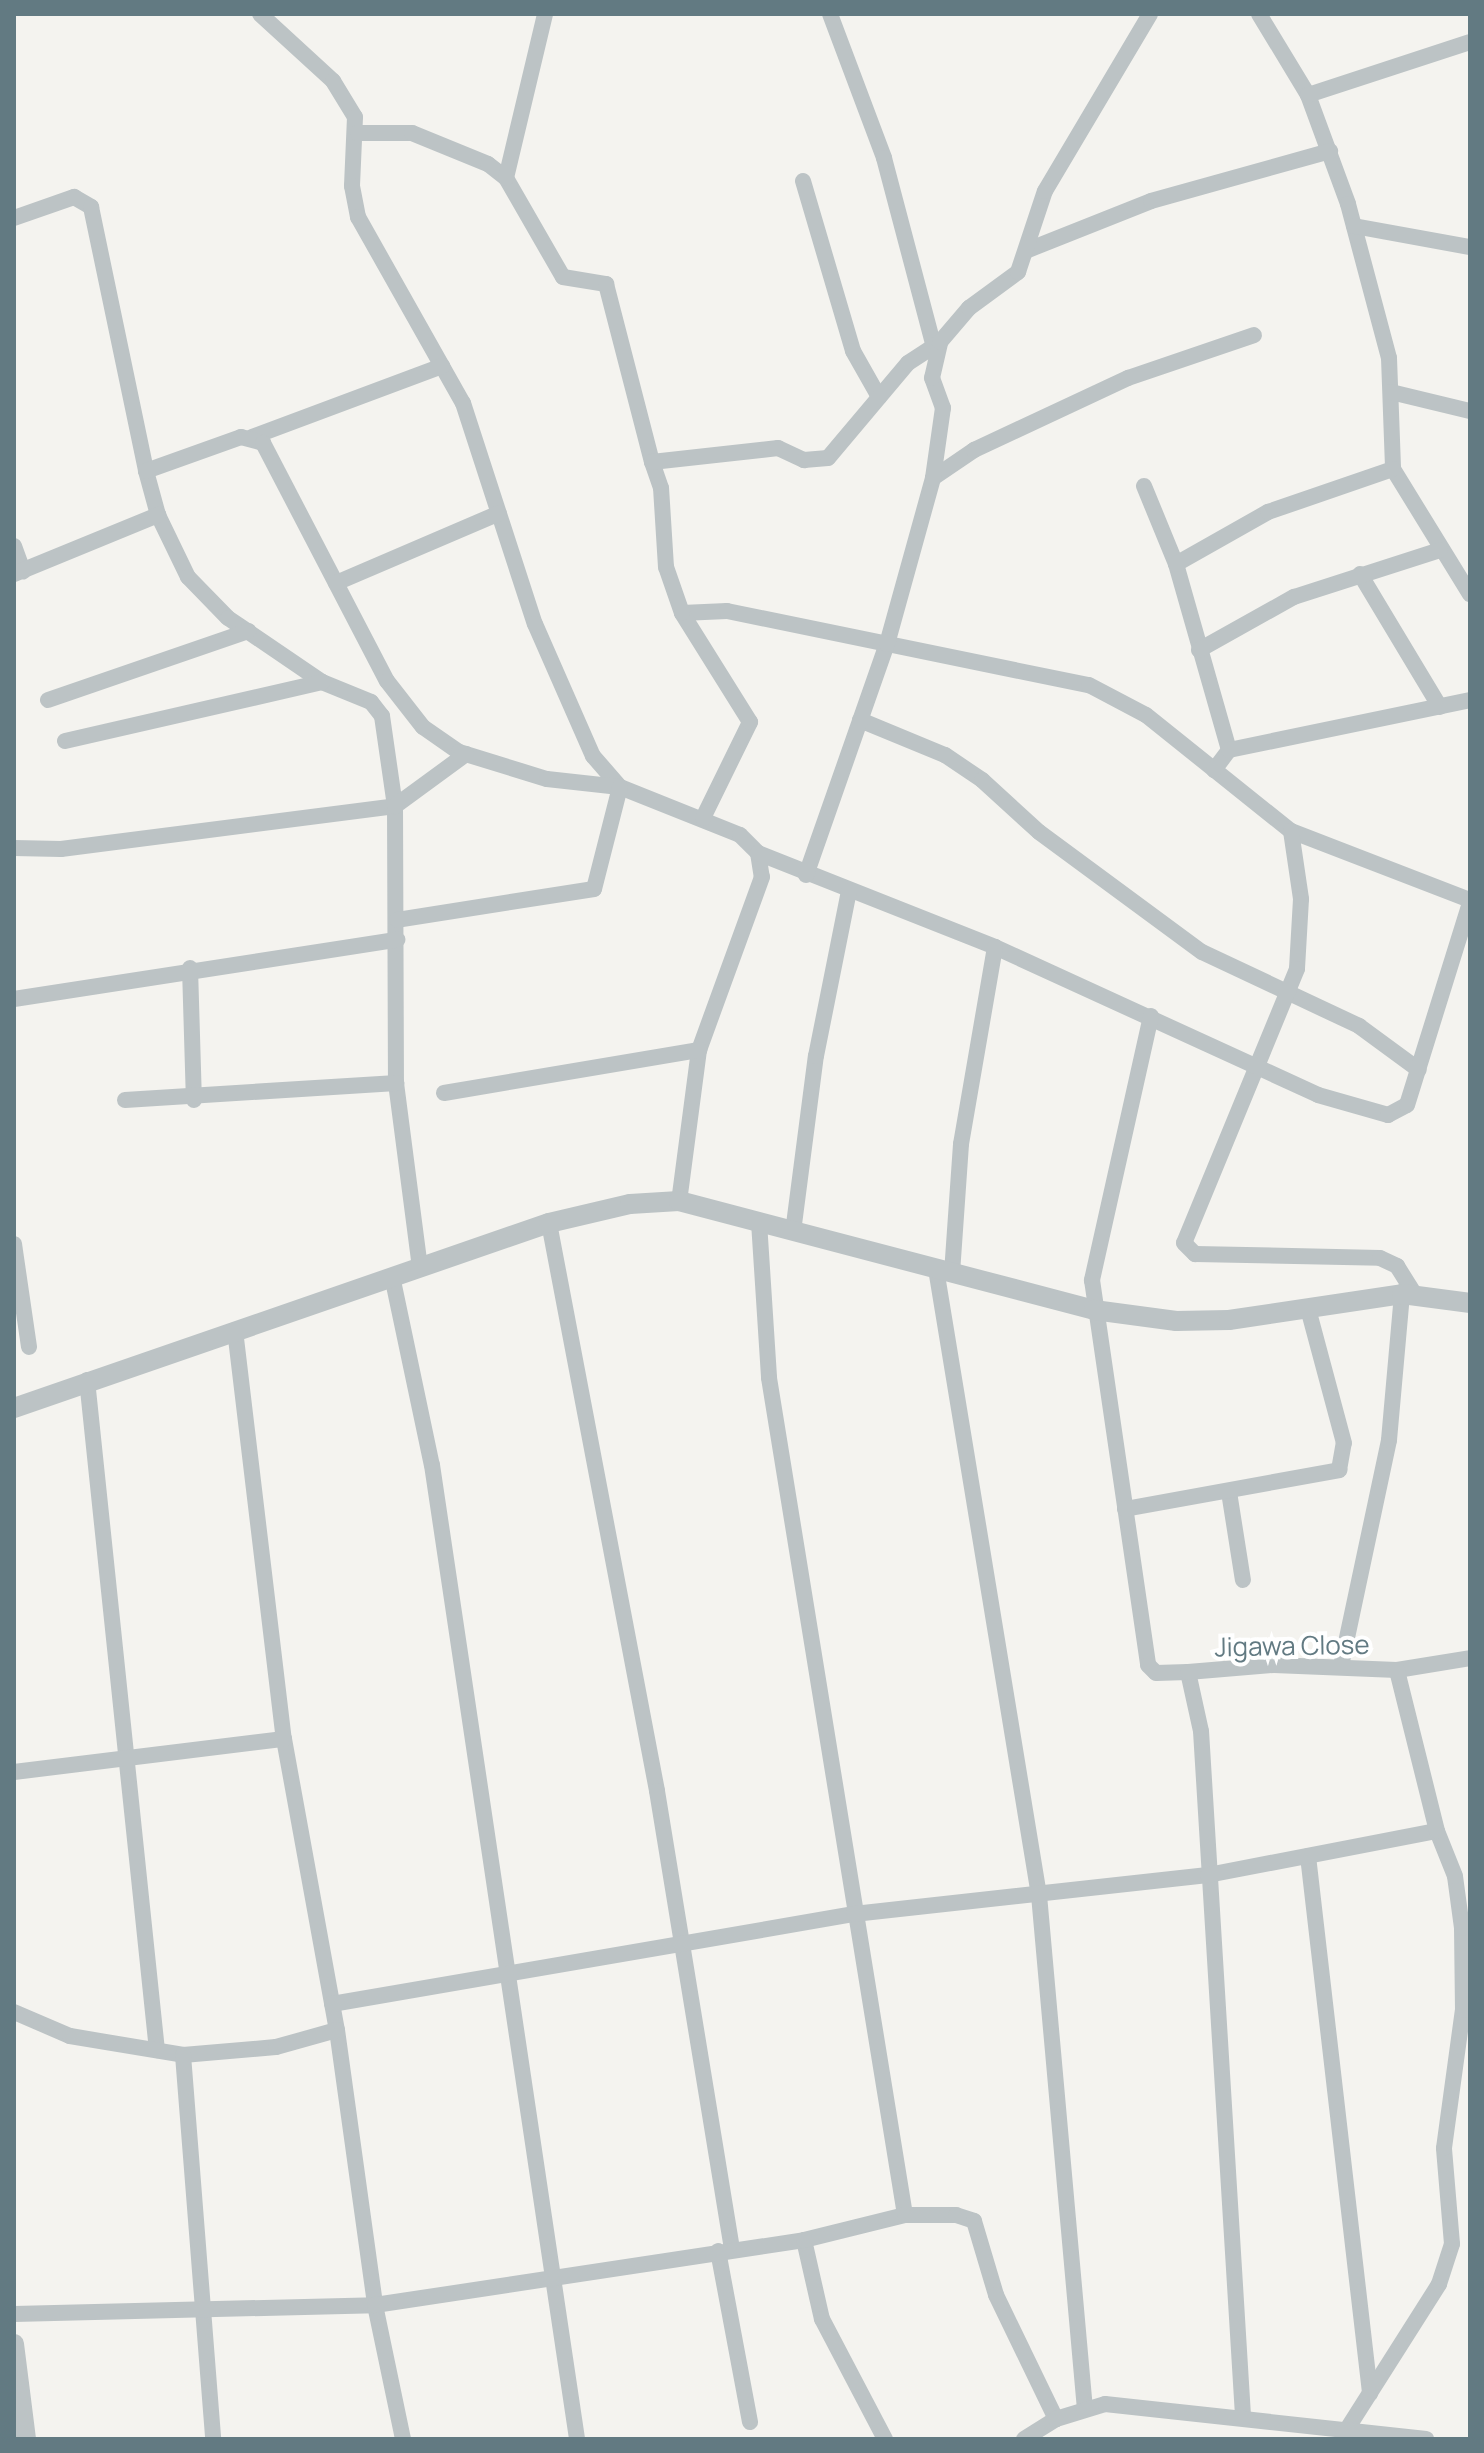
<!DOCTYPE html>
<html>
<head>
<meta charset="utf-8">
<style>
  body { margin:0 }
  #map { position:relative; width:1484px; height:2453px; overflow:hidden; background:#f4f3ef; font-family:Manrope,sans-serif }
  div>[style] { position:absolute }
  .minor>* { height:16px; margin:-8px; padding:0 8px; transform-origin:8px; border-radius:8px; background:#bcc3c5 }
  .tertiary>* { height:20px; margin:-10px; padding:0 10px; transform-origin:10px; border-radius:10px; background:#bcc3c5 }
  span { translate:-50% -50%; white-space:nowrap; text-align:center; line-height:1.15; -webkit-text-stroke:8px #fff; paint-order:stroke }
  .street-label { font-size:26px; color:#627a82 }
  .frame { position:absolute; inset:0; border:16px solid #627a82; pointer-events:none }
</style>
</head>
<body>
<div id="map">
  <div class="minor">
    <div style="left:260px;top:14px;width:99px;rotate:42.5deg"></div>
    <div style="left:333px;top:81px;width:42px;rotate:58.6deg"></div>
    <div style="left:355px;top:117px;width:69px;rotate:92.5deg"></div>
    <div style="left:352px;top:186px;width:32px;rotate:79deg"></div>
    <div style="left:358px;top:217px;width:214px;rotate:60.6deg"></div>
    <div style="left:463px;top:403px;width:232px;rotate:72deg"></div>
    <div style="left:535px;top:624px;width:144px;rotate:66.3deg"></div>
    <div style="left:593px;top:756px;width:41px;rotate:48.9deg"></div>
    <div style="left:620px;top:787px;width:129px;rotate:21.8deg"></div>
    <div style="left:740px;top:835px;width:25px;rotate:45deg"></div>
    <div style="left:758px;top:853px;width:24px;rotate:81deg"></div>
    <div style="left:762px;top:877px;width:184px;rotate:110deg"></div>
    <div style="left:699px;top:1050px;width:152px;rotate:97.5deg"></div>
    <div style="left:830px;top:14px;width:154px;rotate:69.4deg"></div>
    <div style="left:884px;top:158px;width:191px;rotate:75.2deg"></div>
    <div style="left:1259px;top:14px;width:95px;rotate:58.8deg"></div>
    <div style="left:1308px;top:95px;width:116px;rotate:69.8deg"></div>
    <div style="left:1348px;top:204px;width:159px;rotate:75.1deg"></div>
    <div style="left:1389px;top:358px;width:111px;rotate:87.9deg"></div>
    <div style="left:1393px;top:469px;width:147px;rotate:58.4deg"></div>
    <div style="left:1308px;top:95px;width:170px;rotate:-18.1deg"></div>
    <div style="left:358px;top:133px;width:54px"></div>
    <div style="left:412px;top:133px;width:82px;rotate:22.2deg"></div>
    <div style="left:488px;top:164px;width:23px;rotate:38deg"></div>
    <div style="left:506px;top:178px;width:114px;rotate:60.1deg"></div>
    <div style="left:563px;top:277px;width:44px;rotate:9.2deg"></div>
    <div style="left:606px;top:284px;width:184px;rotate:75.5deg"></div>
    <div style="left:506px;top:178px;width:169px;rotate:-76.6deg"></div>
    <div style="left:803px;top:181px;width:177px;rotate:73.6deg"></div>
    <div style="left:853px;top:351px;width:53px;rotate:60.5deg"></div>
    <div style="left:14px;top:218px;width:64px;rotate:-19.3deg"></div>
    <div style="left:74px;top:197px;width:20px;rotate:30deg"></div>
    <div style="left:91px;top:207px;width:270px;rotate:78.2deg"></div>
    <div style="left:146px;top:471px;width:46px;rotate:74.7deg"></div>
    <div style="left:158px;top:515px;width:69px;rotate:64.2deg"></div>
    <div style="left:188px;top:577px;width:57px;rotate:45.7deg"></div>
    <div style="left:228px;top:618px;width:114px;rotate:34.2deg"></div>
    <div style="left:322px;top:682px;width:53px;rotate:22.2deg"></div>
    <div style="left:371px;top:702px;width:18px;rotate:52deg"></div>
    <div style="left:382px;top:716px;width:91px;rotate:81.8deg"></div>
    <div style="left:395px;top:806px;width:277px;rotate:89.8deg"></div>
    <div style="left:396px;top:1083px;width:186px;rotate:82.6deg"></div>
    <div style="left:1354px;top:226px;width:118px;rotate:10.3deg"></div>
    <div style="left:1028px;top:250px;width:132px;rotate:-21.7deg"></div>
    <div style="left:1151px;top:201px;width:186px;rotate:-15.6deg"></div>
    <div style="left:1391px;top:392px;width:81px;rotate:13.5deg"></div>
    <div style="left:252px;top:437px;width:203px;rotate:-20.5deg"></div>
    <div style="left:146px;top:471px;width:101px;rotate:-19.7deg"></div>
    <div style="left:241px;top:437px;width:23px;rotate:15deg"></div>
    <div style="left:263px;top:443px;width:268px;rotate:62.5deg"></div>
    <div style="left:387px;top:681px;width:58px;rotate:52deg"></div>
    <div style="left:423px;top:727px;width:44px;rotate:34.8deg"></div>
    <div style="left:459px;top:752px;width:92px;rotate:17.1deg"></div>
    <div style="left:547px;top:779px;width:73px;rotate:6.3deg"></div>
    <div style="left:620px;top:787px;width:105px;rotate:104.3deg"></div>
    <div style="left:594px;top:889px;width:199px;rotate:171.1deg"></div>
    <div style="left:933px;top:478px;width:50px;rotate:-34.3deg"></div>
    <div style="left:974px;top:450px;width:170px;rotate:-25.1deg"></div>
    <div style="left:1128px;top:378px;width:133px;rotate:-18.8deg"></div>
    <div style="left:1144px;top:486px;width:84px;rotate:67.7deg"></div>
    <div style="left:1176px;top:564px;width:193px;rotate:74.1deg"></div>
    <div style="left:14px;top:546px;width:27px;rotate:70deg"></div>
    <div style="left:1176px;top:564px;width:106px;rotate:-29.5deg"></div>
    <div style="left:1268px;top:512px;width:132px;rotate:-19deg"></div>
    <div style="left:14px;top:574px;width:156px;rotate:-22.3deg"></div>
    <div style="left:1360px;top:574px;width:155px;rotate:59deg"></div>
    <div style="left:336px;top:583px;width:177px;rotate:-23.2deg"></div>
    <div style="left:682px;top:613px;width:45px;rotate:-2.5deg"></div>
    <div style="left:727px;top:611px;width:369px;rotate:11.6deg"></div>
    <div style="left:1089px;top:685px;width:64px;rotate:27.8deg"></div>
    <div style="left:1146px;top:715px;width:186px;rotate:38.7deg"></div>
    <div style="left:1291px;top:831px;width:192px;rotate:21.1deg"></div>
    <div style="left:1199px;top:650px;width:109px;rotate:-29.2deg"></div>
    <div style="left:1294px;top:597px;width:153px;rotate:-17.8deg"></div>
    <div style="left:48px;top:700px;width:212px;rotate:-19deg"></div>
    <div style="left:860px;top:720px;width:92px;rotate:22.4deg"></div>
    <div style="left:945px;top:755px;width:45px;rotate:34deg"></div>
    <div style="left:982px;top:780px;width:77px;rotate:42.4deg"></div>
    <div style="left:1039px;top:832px;width:202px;rotate:36.4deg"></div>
    <div style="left:1202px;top:952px;width:174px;rotate:25.2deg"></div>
    <div style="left:1359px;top:1026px;width:74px;rotate:36.3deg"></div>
    <div style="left:65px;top:741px;width:264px;rotate:-12.9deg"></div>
    <div style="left:1214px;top:770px;width:25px;rotate:-53deg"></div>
    <div style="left:1229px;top:750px;width:246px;rotate:-11.7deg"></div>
    <div style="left:703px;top:818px;width:107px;rotate:-63.9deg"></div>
    <div style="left:750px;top:722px;width:128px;rotate:-122deg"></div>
    <div style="left:682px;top:613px;width:49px;rotate:-109.2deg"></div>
    <div style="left:666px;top:567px;width:79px;rotate:-93.6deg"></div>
    <div style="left:661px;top:488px;width:28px;rotate:-109deg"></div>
    <div style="left:652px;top:462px;width:127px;rotate:-6.3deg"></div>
    <div style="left:778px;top:448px;width:29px;rotate:25deg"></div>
    <div style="left:804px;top:460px;width:24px;rotate:-5deg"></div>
    <div style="left:828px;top:458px;width:124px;rotate:-49.9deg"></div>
    <div style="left:908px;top:363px;width:38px;rotate:-33deg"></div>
    <div style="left:1291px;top:831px;width:69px;rotate:81.6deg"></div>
    <div style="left:1301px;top:899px;width:70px;rotate:93.3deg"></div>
    <div style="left:1297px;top:969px;width:296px;rotate:112.4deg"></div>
    <div style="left:1184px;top:1243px;width:16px;rotate:45deg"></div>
    <div style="left:1195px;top:1254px;width:185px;rotate:1.2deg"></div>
    <div style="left:1380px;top:1258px;width:19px;rotate:25deg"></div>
    <div style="left:1397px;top:1266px;width:36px;rotate:58deg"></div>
    <div style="left:14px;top:848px;width:47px;rotate:1.2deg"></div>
    <div style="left:61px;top:849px;width:337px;rotate:-7.3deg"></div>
    <div style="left:395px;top:806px;width:88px;rotate:-36.2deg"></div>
    <div style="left:758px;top:853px;width:255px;rotate:21.6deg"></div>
    <div style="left:995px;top:947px;width:355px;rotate:24.6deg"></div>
    <div style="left:1318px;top:1095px;width:73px;rotate:15.9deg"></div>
    <div style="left:1388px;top:1115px;width:21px;rotate:-28deg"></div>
    <div style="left:1407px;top:1105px;width:212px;rotate:-72.7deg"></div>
    <div style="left:806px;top:875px;width:245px;rotate:-70.7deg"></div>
    <div style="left:887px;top:644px;width:172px;rotate:-74.5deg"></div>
    <div style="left:933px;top:478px;width:71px;rotate:-81.9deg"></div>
    <div style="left:943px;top:408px;width:32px;rotate:-110deg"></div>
    <div style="left:932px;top:378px;width:37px;rotate:-77deg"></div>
    <div style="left:940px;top:342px;width:45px;rotate:-49.5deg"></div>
    <div style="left:969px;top:308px;width:61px;rotate:-36.3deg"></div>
    <div style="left:1018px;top:272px;width:85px;rotate:-71.6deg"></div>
    <div style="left:1045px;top:191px;width:206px;rotate:-59.3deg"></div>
    <div style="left:190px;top:968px;width:132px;rotate:88.3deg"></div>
    <div style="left:14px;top:999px;width:388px;rotate:-8.8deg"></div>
    <div style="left:1151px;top:1016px;width:271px;rotate:102.6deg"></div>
    <div style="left:1092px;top:1280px;width:389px;rotate:81.7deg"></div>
    <div style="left:1148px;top:1665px;width:11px;rotate:45deg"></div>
    <div style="left:1156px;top:1673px;width:32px;rotate:-2deg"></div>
    <div style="left:1188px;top:1672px;width:60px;rotate:77.6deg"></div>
    <div style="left:1201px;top:1731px;width:686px;rotate:86.49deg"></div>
    <div style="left:444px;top:1093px;width:259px;rotate:-9.6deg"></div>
    <div style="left:125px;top:1100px;width:272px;rotate:-3.6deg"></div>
    <div style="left:759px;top:1222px;width:156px;rotate:86.3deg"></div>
    <div style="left:769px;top:1378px;width:848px;rotate:80.77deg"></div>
    <div style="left:549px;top:1223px;width:578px;rotate:79.23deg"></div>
    <div style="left:657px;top:1791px;width:463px;rotate:80.7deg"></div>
    <div style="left:793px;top:1232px;width:177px;rotate:-82.6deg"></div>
    <div style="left:816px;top:1056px;width:168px;rotate:-78.7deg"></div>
    <div style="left:14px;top:1244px;width:104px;rotate:81.7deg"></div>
    <div style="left:936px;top:1269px;width:634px;rotate:80.66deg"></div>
    <div style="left:1039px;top:1895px;width:516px;rotate:84.89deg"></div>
    <div style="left:952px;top:1273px;width:129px;rotate:-86deg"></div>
    <div style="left:961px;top:1144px;width:200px;rotate:-80.2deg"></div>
    <div style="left:392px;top:1276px;width:193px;rotate:78.1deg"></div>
    <div style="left:432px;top:1465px;width:985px;rotate:81.53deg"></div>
    <div style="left:235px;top:1330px;width:412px;rotate:83.2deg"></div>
    <div style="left:284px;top:1739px;width:296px;rotate:79.7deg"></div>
    <div style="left:337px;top:2030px;width:278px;rotate:82.1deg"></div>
    <div style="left:375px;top:2305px;width:137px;rotate:78.2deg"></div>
    <div style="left:87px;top:1380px;width:674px;rotate:84.04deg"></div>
    <div style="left:1229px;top:1492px;width:89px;rotate:81deg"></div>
    <div style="left:1125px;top:1509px;width:218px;rotate:-10.3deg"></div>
    <div style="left:1339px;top:1470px;width:27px;rotate:-80deg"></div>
    <div style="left:1344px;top:1443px;width:139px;rotate:-105deg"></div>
    <div style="left:1341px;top:1666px;width:231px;rotate:-78deg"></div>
    <div style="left:1389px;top:1440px;width:147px;rotate:-84.9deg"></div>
    <div style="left:1188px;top:1672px;width:86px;rotate:-4.7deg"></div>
    <div style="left:1274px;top:1665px;width:123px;rotate:2.3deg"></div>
    <div style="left:1397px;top:1670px;width:74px;rotate:-9.3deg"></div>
    <div style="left:14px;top:1772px;width:272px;rotate:-7deg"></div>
    <div style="left:1308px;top:1856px;width:541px;rotate:83.41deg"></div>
    <div style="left:332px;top:2004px;width:530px;rotate:-9.78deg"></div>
    <div style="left:854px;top:1914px;width:356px;rotate:-6.3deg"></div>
    <div style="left:1208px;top:1875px;width:233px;rotate:-10.9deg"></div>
    <div style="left:14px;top:2012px;width:61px;rotate:23.2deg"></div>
    <div style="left:70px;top:2036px;width:115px;rotate:9.5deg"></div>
    <div style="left:183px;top:2055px;width:93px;rotate:-4.9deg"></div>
    <div style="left:276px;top:2047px;width:63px;rotate:-15.6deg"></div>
    <div style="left:183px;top:2055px;width:385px;rotate:85.5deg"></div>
    <div style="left:804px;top:2240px;width:81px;rotate:77.2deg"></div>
    <div style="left:822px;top:2319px;width:136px;rotate:62.3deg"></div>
    <div style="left:718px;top:2251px;width:174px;rotate:79.4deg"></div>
    <div style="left:14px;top:2314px;width:361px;rotate:-1.4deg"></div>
    <div style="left:375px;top:2305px;width:434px;rotate:-8.6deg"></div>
    <div style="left:804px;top:2240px;width:104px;rotate:-13.9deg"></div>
    <div style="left:905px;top:2215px;width:51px"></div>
    <div style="left:956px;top:2215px;width:19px;rotate:18deg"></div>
    <div style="left:974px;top:2221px;width:77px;rotate:73.4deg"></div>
    <div style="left:996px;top:2295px;width:138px;rotate:64.2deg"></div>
    <div style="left:1349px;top:2426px;width:168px;rotate:-57.6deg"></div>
    <div style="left:1439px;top:2284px;width:42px;rotate:-72deg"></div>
    <div style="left:1452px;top:2244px;width:96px;rotate:-94.8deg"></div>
    <div style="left:1444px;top:2148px;width:139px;rotate:-82.2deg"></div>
    <div style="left:1463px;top:2010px;width:82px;rotate:-90.7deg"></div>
    <div style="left:1462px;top:1928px;width:52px;rotate:-97.7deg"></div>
    <div style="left:1455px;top:1876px;width:48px;rotate:-111.8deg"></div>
    <div style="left:1437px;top:1831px;width:166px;rotate:-104deg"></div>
    <div style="left:1024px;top:2439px;width:38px;rotate:-32deg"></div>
    <div style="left:1056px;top:2419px;width:51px;rotate:-17deg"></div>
    <div style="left:1105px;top:2404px;width:323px;rotate:6.2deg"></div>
  </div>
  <div class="tertiary">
    <div style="left:14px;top:1408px;width:566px;rotate:-19.08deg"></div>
    <div style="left:549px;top:1223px;width:83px;rotate:-13.2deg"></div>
    <div style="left:630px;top:1204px;width:49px;rotate:-3.5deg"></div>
    <div style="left:679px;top:1201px;width:429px;rotate:14.7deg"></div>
    <div style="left:1094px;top:1310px;width:83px;rotate:7.6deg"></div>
    <div style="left:1176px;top:1321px;width:53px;rotate:-1.1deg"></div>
    <div style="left:1229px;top:1320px;width:175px;rotate:-8.5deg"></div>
    <div style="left:1402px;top:1294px;width:69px;rotate:7.5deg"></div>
    <div style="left:14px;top:2344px;width:96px;rotate:82.8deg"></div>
  </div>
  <div class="street-label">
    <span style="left:1292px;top:1646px;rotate:-1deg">Jigawa Close</span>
  </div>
  <div class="frame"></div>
</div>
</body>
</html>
